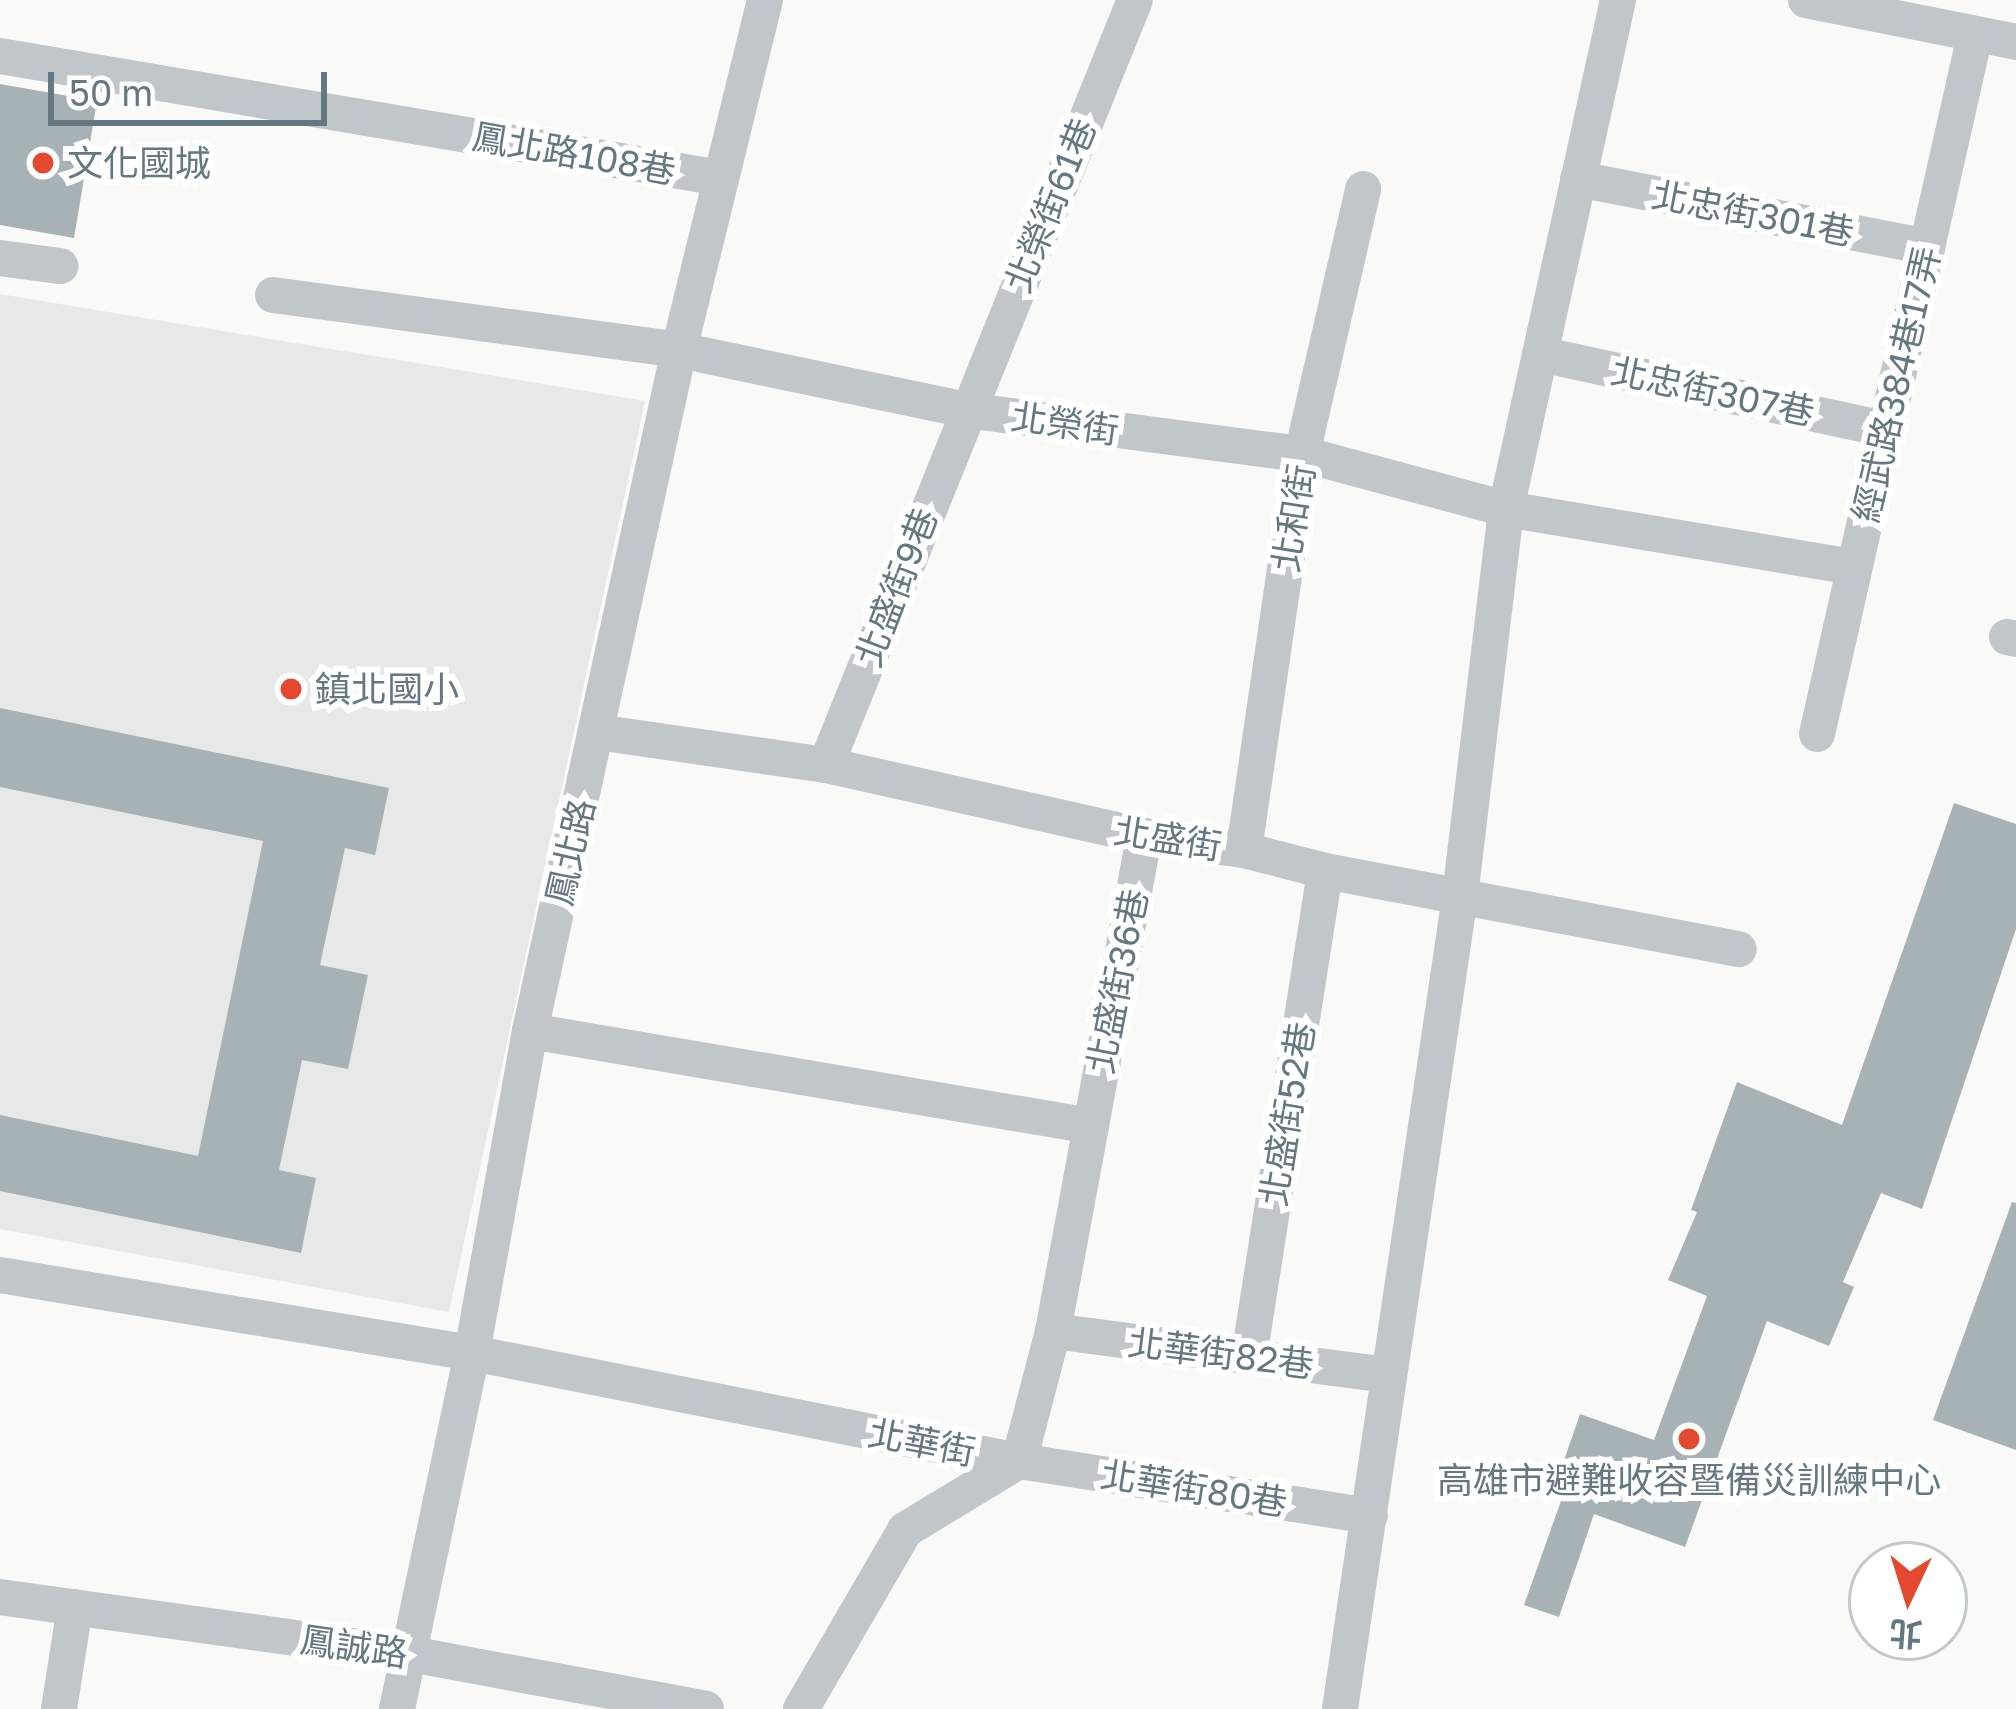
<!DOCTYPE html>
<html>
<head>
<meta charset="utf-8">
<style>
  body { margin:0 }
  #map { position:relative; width:2016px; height:1709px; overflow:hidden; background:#f9f9f7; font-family:"Golos Text","Noto Sans TC",sans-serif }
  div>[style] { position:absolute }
  .built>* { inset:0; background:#e7e9e8 }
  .building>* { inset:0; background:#a7b2b6 }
  .street>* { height:36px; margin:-18px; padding:0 18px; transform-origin:18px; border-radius:18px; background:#c0c6c9 }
  .dots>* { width:33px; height:33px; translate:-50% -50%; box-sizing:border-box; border:6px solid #fff; border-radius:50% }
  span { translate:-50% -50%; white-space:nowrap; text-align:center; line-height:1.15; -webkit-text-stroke:12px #fff; paint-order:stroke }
  .street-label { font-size:36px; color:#657882 }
  .poi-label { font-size:36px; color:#657882 }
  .left { translate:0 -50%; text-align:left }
  .north { position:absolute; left:1848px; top:1541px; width:120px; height:120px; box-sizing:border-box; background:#fff; border:3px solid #c1c9cd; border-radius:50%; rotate:184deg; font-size:33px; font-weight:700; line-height:48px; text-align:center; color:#657882 }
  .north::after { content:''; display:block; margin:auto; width:42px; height:54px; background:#e2492f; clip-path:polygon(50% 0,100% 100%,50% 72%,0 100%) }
  .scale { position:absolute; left:48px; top:72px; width:279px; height:54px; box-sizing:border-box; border:6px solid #657882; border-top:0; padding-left:15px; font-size:36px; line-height:42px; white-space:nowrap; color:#657882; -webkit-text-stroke:9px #fff; paint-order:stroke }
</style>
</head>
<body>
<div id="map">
  <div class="built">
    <div style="clip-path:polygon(0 294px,645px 401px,449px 1312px,0 1229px)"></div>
  </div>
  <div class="building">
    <div style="clip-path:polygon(0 84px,97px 101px,74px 238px,0 225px)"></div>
    <div style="clip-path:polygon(0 708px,389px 788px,375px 855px,345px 848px,320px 965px,368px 975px,348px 1069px,302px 1060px,279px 1170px,316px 1178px,301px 1253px,0 1191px,0 1115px,198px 1156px,263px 841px,0 787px)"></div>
    <div style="clip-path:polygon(1954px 803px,2016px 824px,2016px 929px,1922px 1209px,1881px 1193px,1843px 1282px,1854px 1287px,1829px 1346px,1767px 1321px,1685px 1547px,1594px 1514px,1559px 1617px,1524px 1605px,1561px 1501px,1551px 1498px,1580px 1414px,1654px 1440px,1707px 1296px,1668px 1280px,1697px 1212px,1691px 1210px,1737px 1082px,1842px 1125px)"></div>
    <div style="clip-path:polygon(2012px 1202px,2016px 1203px,2016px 1450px,1933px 1420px)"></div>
  </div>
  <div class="street">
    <div style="left:1806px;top:0;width:214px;rotate:11.3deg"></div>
    <div style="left:0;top:56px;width:731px;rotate:9.6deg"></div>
    <div style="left:1578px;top:179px;width:356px;rotate:11deg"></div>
    <div style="left:0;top:258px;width:61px;rotate:7.6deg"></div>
    <div style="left:273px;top:295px;width:410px;rotate:7.7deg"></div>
    <div style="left:679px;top:350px;width:293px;rotate:11.8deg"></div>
    <div style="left:966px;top:410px;width:339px;rotate:7.5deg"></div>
    <div style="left:1302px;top:454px;width:211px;rotate:15.1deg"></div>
    <div style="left:1506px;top:509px;width:353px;rotate:9.5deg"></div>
    <div style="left:1540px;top:354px;width:353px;rotate:12.3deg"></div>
    <div style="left:2007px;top:637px;width:9px;rotate:13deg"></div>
    <div style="left:597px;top:732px;width:231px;rotate:8.2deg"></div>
    <div style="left:826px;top:765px;width:326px;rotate:12.6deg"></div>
    <div style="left:1144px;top:836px;width:101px;rotate:8deg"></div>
    <div style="left:1244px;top:850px;width:84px;rotate:14.5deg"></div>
    <div style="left:1325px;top:871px;width:421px;rotate:10.7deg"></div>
    <div style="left:1817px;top:734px;width:717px;rotate:-77.26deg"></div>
    <div style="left:826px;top:765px;width:825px;rotate:-68.01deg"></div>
    <div style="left:1244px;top:850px;width:400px;rotate:-81.7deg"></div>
    <div style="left:1302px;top:454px;width:272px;rotate:-77deg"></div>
    <div style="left:1091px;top:1126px;width:295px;rotate:-79.6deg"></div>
    <div style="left:0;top:1275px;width:478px;rotate:9.4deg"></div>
    <div style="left:472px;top:1353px;width:558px;rotate:11.17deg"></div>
    <div style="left:1019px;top:1461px;width:134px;rotate:-75.3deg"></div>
    <div style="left:1053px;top:1331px;width:208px;rotate:-79.5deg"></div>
    <div style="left:1091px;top:1126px;width:569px;rotate:-170.39deg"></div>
    <div style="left:1053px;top:1331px;width:338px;rotate:7.5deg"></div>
    <div style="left:1249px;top:1357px;width:492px;rotate:-81.1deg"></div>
    <div style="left:0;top:1597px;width:409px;rotate:7.9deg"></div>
    <div style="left:405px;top:1653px;width:306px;rotate:10.5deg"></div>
    <div style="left:59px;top:1709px;width:103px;rotate:-81.1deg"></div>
    <div style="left:397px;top:1709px;width:364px;rotate:-78.1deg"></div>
    <div style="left:472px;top:1353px;width:327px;rotate:-79.8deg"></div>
    <div style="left:530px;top:1031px;width:697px;rotate:-77.66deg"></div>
    <div style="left:679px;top:350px;width:360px;rotate:-76.2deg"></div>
    <div style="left:801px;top:1709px;width:207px;rotate:-59.8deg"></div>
    <div style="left:905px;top:1530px;width:133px;rotate:-31.2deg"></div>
    <div style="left:1019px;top:1461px;width:355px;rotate:8.9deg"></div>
    <div style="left:1340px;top:1709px;width:822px;rotate:-81.6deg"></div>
    <div style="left:1460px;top:896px;width:390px;rotate:-83.2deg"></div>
    <div style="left:1506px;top:509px;width:521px;rotate:-77.59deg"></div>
  </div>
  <div class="dots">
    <div style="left:43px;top:163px;background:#e2492f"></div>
    <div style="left:291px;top:689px;background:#e2492f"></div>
    <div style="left:1689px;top:1439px;background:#e2492f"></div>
  </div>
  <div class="street-label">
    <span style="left:574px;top:153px;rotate:10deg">鳳北路108巷</span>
    <span style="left:1050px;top:205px;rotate:-68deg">北榮街61巷</span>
    <span style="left:1753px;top:213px;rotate:11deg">北忠街301巷</span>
    <span style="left:1896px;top:384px;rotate:-77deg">經武路384巷17弄</span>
    <span style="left:1713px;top:391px;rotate:12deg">北忠街307巷</span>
    <span style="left:1065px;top:423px;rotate:8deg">北榮街</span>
    <span style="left:1293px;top:518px;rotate:-81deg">北和街</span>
    <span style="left:896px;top:587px;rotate:-69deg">北盛街9巷</span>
    <span style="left:1168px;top:838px;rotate:9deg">北盛街</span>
    <span style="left:570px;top:852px;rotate:-77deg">鳳北路</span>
    <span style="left:1117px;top:981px;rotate:-79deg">北盛街36巷</span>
    <span style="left:1287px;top:1114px;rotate:-81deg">北盛街52巷</span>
    <span style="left:1221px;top:1353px;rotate:7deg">北華街82巷</span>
    <span style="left:922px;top:1442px;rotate:11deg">北華街</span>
    <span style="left:1194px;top:1488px;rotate:9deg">北華街80巷</span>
    <span style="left:354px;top:1646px;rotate:8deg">鳳誠路</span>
  </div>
  <div class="poi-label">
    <span class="left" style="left:67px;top:163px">文化國城</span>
    <span class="left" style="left:315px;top:689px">鎮北國小</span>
    <span style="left:1689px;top:1480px">高雄市避難收容暨備災訓練中心</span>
  </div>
  <div class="north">北</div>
  <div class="scale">50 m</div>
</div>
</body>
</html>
